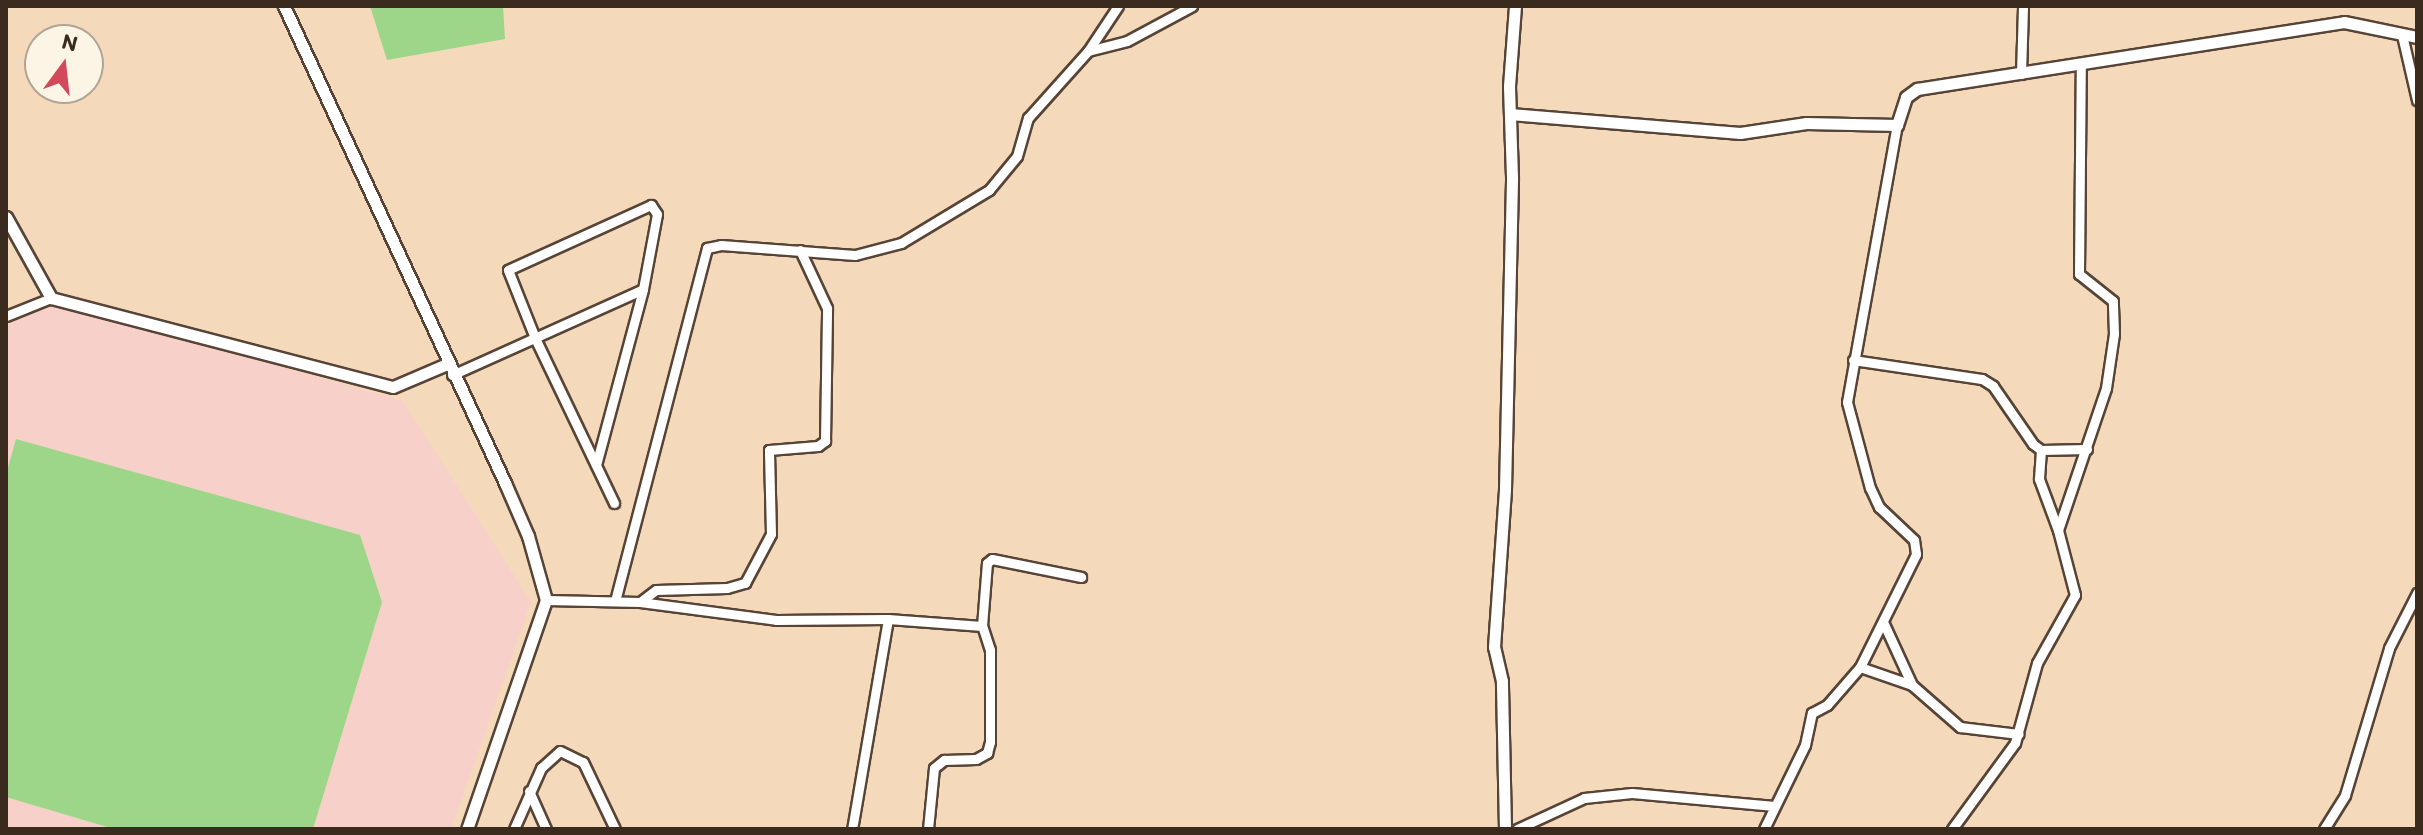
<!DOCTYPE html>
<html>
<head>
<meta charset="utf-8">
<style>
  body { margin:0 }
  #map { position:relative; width:2423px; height:835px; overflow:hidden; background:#f4d9bb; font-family:Itim,sans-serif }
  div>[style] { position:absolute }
  .built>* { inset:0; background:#f7d0c9 }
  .green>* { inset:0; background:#9dd688 }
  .roads { filter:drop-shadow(2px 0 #574436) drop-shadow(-2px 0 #574436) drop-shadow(0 2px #574436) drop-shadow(0 -2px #574436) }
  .minor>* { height:9px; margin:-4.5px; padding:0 4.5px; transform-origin:4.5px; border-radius:4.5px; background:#fff }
  .tertiary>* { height:11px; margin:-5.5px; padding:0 5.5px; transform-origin:5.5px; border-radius:5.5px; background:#fff }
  span { translate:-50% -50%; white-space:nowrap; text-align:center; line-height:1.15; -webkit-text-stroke:6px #fcf5e5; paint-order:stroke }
  .frame { position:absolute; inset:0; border:8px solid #3b2a1e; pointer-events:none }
  .north { position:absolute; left:24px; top:24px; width:80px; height:80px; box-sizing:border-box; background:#fcf5e5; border:2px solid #afa495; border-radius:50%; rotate:15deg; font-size:22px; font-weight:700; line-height:32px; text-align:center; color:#3b2a1e }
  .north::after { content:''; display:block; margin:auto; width:28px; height:36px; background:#d1495b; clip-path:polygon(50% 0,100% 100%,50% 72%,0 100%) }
</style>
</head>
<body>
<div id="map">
  <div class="built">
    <div style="clip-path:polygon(54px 303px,403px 401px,531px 602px,451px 829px,313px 829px,382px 602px,360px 535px,16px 439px,6px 475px,6px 326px)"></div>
    <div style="clip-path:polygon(6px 797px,114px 829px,6px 829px)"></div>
  </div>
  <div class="green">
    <div style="clip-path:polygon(370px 6px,503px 6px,505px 39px,387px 60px)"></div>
    <div style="clip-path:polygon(16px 439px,360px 535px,382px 602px,313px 829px,114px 829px,6px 797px,6px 475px)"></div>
  </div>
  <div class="roads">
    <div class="minor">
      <div style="left:2402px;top:35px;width:67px;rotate:77deg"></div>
      <div style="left:1088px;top:51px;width:54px;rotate:-56.3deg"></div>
      <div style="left:2021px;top:74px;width:68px;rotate:-88.3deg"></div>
      <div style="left:6px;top:316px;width:48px;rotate:-21.8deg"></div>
      <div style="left:1853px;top:360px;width:130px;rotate:8.4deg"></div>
      <div style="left:1982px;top:379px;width:13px;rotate:32deg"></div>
      <div style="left:1993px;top:386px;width:70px;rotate:55.4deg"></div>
      <div style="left:2033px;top:444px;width:10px;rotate:37deg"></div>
      <div style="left:2041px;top:450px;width:46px;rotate:-1.2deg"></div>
      <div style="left:452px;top:375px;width:209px;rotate:-24.2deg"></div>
      <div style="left:2041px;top:450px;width:29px;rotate:94deg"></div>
      <div style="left:2039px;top:479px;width:54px;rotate:69.6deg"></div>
      <div style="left:596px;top:465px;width:182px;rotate:-75deg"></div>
      <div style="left:643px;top:289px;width:76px;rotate:-79.4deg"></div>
      <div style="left:657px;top:214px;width:11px;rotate:-124deg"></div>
      <div style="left:651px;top:205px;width:157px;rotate:155.6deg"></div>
      <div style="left:508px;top:270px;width:73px;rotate:68.3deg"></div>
      <div style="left:535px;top:338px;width:183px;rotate:64.4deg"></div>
      <div style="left:546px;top:600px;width:94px;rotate:1.2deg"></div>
      <div style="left:640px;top:602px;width:137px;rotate:7.5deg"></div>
      <div style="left:776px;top:620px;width:112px;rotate:-0.5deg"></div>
      <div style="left:888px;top:619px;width:213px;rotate:99.7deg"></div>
      <div style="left:615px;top:601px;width:365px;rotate:-75.4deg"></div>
      <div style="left:707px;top:248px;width:14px;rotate:-12deg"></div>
      <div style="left:721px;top:245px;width:134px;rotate:4.3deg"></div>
      <div style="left:855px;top:255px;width:48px;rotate:-14.6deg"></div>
      <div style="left:901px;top:243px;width:103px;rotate:-31.1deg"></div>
      <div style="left:989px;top:190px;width:44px;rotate:-50.5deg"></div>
      <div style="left:1017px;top:156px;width:40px;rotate:-74deg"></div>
      <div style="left:1028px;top:118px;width:90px;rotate:-48.2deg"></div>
      <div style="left:1088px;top:51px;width:40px;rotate:-14.4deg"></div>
      <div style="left:1127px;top:41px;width:74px;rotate:-28.3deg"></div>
      <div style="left:640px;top:602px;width:20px;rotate:-37deg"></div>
      <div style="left:656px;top:590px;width:71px;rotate:-1.6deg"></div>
      <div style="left:727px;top:588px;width:19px;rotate:-16deg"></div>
      <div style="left:745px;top:583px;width:55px;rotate:-62deg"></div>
      <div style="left:771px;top:534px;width:84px;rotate:-91.4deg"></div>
      <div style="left:769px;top:450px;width:49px;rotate:-4.7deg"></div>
      <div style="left:818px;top:446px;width:9px;rotate:-36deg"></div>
      <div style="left:825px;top:441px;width:133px;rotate:-89.1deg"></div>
      <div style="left:827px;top:308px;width:64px;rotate:-115deg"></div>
      <div style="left:888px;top:619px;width:94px;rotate:4.3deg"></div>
      <div style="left:1884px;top:624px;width:67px;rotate:65.3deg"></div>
      <div style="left:1860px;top:667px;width:55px;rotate:19.1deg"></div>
      <div style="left:1912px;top:685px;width:64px;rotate:41.2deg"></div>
      <div style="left:1960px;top:727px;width:59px;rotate:6.8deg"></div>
      <div style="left:529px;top:791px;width:42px;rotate:65.9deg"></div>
      <div style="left:514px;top:829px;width:67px;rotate:-66.1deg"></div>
      <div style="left:541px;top:768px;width:25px;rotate:-42deg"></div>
      <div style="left:560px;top:751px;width:25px;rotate:26deg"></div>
      <div style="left:583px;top:762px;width:74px;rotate:64.5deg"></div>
      <div style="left:928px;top:829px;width:61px;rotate:-84.4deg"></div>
      <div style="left:934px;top:768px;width:13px;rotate:-39deg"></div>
      <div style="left:944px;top:760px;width:32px;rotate:-2deg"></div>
      <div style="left:976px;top:759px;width:13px;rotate:-29deg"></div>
      <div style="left:987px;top:753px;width:11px;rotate:-75deg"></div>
      <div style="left:990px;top:742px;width:92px;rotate:-90deg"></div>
      <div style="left:990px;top:650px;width:25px;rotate:-108deg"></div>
      <div style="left:982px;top:626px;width:63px;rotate:-85.5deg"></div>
      <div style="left:987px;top:563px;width:6px;rotate:-39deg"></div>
      <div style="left:992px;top:559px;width:91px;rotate:11.4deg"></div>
      <div style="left:1517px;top:829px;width:74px;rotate:-24.8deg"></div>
      <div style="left:1584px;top:798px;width:48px;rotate:-5.9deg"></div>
      <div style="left:1632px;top:793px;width:143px;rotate:5.2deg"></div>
      <div style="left:1764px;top:829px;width:93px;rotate:-64deg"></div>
      <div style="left:1805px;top:745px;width:33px;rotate:-78deg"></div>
      <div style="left:1812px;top:713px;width:17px;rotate:-28deg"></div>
      <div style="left:1827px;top:705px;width:50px;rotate:-49deg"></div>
      <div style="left:1860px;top:667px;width:126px;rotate:-63.6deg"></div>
      <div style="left:1916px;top:554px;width:14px;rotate:-98deg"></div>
      <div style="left:1914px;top:540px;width:48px;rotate:-136.7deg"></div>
      <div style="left:1879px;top:507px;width:21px;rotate:-115deg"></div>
      <div style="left:1870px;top:488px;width:89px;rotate:-105deg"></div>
      <div style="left:1847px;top:402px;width:281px;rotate:-79.8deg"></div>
      <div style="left:1952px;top:829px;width:107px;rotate:-53.8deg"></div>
      <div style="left:2015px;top:743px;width:83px;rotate:-74.6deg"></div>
      <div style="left:2037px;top:663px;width:78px;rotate:-60.8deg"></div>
      <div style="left:2075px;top:595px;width:67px;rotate:-104.7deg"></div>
      <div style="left:2058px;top:530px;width:150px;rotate:-71.3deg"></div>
      <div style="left:2106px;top:388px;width:55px;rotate:-81.6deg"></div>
      <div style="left:2114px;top:334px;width:33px;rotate:-92deg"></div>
      <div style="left:2113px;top:301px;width:43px;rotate:-141.5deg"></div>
      <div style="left:2079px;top:274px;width:210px;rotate:-89.5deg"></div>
      <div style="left:2324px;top:829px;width:40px;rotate:-58deg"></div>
      <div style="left:2345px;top:795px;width:153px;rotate:-73.3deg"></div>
      <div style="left:2389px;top:648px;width:62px;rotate:-63deg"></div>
    </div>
    <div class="tertiary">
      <div style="left:284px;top:6px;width:526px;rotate:65.14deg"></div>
      <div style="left:505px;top:483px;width:58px;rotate:66.5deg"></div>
      <div style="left:528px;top:536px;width:66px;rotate:74.3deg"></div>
      <div style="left:546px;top:600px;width:242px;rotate:109deg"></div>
      <div style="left:1510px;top:114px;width:231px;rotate:4.7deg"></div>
      <div style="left:1740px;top:133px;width:67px;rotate:-8.6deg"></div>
      <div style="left:1806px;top:123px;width:91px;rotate:1.3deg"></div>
      <div style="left:1897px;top:125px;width:29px;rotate:-72deg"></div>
      <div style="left:1906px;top:97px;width:14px;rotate:-36deg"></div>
      <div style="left:1917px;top:89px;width:432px;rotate:-8.9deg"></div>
      <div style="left:2344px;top:22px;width:75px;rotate:11.6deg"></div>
      <div style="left:6px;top:217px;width:93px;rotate:60.9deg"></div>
      <div style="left:51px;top:298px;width:353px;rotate:14.6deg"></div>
      <div style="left:393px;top:387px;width:59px;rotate:-23.1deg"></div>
      <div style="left:1505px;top:829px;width:148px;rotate:-91.2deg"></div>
      <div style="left:1502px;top:681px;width:35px;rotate:-103deg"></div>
      <div style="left:1494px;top:647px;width:158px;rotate:-86deg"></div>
      <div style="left:1505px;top:489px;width:312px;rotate:-88.7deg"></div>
      <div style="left:1512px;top:177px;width:91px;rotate:-91.9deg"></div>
      <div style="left:1509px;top:86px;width:80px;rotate:-85.7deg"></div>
    </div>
  </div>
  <div class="frame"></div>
  <div class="north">N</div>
</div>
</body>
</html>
